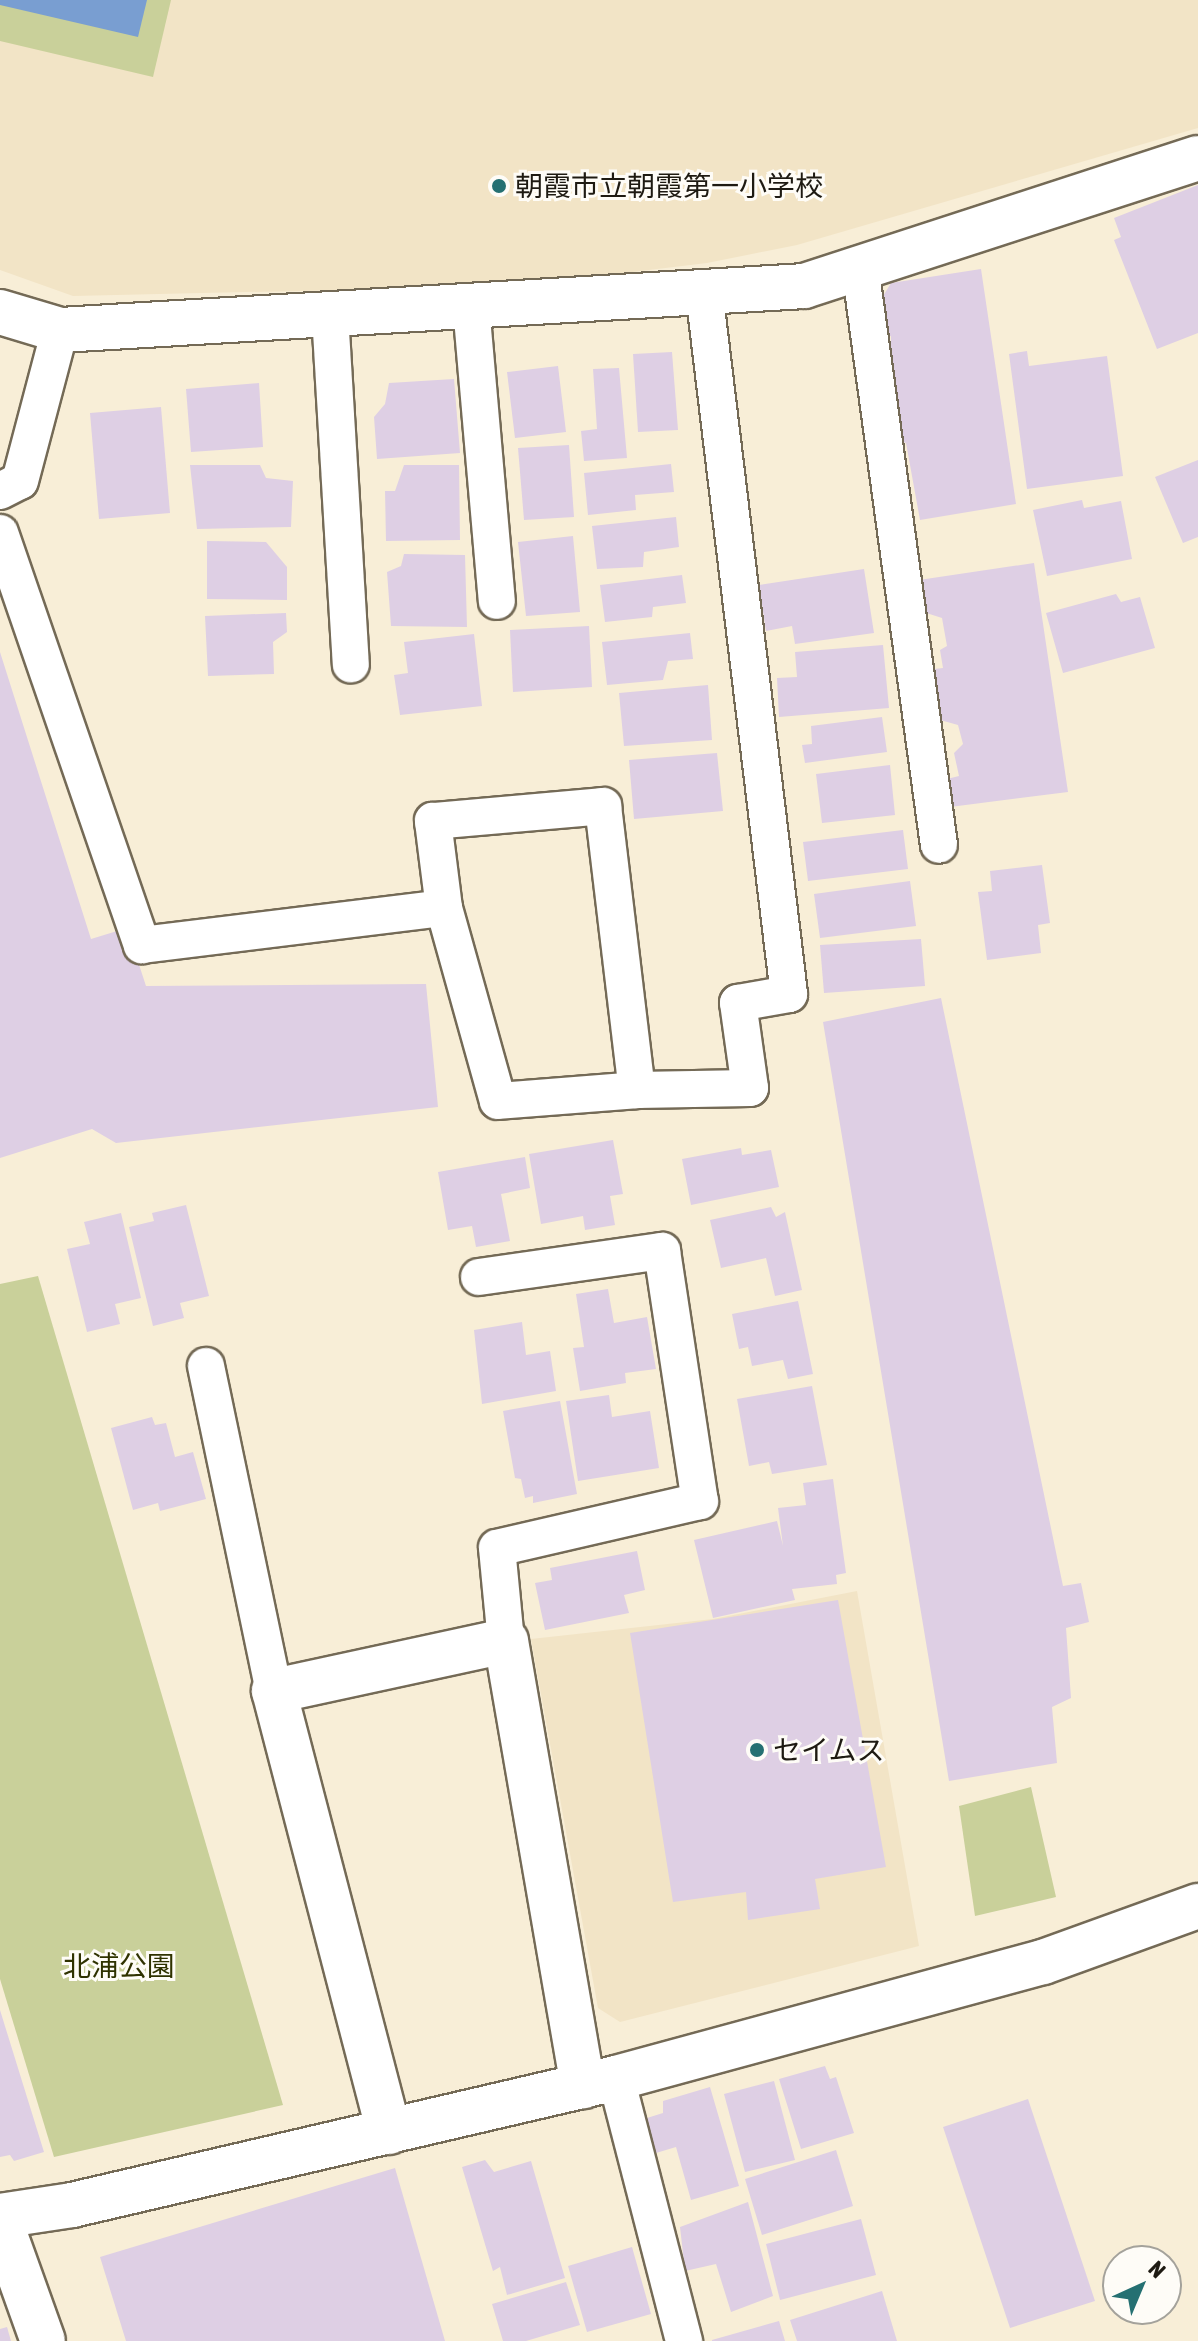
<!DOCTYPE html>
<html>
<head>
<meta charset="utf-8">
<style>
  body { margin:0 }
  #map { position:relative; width:1198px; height:2341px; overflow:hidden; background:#f8eed7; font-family:"Asap Condensed","Noto Sans JP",sans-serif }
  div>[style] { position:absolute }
  .built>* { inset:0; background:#f2e4c6 }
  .green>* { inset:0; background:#c9d09a }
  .water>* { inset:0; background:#799ed1 }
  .building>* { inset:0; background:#decfe4 }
  .roads { filter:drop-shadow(2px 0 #746a56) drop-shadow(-2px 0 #746a56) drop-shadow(0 2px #746a56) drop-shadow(0 -2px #746a56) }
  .lane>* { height:36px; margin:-18px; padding:0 18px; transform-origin:18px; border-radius:18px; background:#fff }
  .street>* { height:44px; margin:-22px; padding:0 22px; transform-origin:22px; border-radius:22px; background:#fff }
  .secondary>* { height:44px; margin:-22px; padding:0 22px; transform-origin:22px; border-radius:22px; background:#fff }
  .dots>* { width:22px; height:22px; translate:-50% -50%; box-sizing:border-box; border:4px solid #fefcf7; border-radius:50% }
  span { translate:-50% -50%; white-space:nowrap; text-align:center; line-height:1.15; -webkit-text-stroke:6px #fefcf7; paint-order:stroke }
  .poi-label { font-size:28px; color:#1e1a12 }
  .left { translate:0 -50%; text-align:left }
  .park-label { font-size:28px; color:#2f3200 }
  .north { position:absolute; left:1102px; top:2245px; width:80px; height:80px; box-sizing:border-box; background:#fefcf7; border:2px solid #a4a29b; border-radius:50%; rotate:44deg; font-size:22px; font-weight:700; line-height:32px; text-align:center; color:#1e1a12 }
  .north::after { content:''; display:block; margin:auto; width:28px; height:36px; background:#257072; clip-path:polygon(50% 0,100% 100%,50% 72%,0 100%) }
</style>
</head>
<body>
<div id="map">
  <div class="built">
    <div style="clip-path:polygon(0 0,1198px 0,1198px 128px,797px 245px,707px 263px,516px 286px,73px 296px,0 270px)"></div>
    <div style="clip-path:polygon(857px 1591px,919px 1946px,620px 2022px,598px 2008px,531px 1639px,713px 1619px)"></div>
  </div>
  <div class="green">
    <div style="clip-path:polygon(0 0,171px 0,153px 77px,0 41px)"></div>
    <div style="clip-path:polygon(38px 1276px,283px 2105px,54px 2157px,0 1979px,0 1284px)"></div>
    <div style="clip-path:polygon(1031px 1787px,1056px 1897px,975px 1916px,959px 1806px)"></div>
  </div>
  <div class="water">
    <div style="clip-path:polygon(0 0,147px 0,138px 37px,0 5px)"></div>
  </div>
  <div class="building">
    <div style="clip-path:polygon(1198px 185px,1198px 333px,1157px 349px,1114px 240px,1121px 237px,1114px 218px)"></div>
    <div style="clip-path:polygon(981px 269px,1016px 504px,920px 520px,906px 443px,890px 438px,891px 336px,876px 339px,871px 316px,891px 283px)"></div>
    <div style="clip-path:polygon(1027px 351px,1029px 366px,1107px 356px,1123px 476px,1027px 489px,1009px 354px)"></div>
    <div style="clip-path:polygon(672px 352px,678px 430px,638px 432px,633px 354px)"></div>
    <div style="clip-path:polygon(558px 366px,566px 432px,515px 438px,507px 372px)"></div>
    <div style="clip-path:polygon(619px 368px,627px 458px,584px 461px,581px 431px,597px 429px,593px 369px)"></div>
    <div style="clip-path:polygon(454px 379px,460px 453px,377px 459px,374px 417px,385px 404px,389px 383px)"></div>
    <div style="clip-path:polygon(259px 383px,263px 447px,191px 452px,186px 389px)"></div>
    <div style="clip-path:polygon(161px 407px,170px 513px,99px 519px,90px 413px)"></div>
    <div style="clip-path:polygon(569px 445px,574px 517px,524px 520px,518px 448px)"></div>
    <div style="clip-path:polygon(1198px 460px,1198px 537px,1183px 543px,1155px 477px)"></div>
    <div style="clip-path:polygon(671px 464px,674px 492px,635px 495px,636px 510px,588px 515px,584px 473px)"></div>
    <div style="clip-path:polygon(190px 465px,260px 465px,266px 478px,293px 481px,291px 527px,197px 529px)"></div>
    <div style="clip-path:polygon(404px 465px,459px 465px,460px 540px,386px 541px,385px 491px,395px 491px)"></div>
    <div style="clip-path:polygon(1082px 500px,1084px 508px,1121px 501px,1132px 559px,1047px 576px,1033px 510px)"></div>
    <div style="clip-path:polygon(676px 517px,679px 547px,644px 552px,643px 567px,597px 569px,592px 526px)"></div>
    <div style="clip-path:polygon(573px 536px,580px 612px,526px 616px,518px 542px)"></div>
    <div style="clip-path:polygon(207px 541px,266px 542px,287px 567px,287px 600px,207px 599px)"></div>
    <div style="clip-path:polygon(404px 554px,465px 555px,467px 627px,391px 626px,387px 572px,401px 566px)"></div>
    <div style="clip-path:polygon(1034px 563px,1068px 792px,950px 807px,943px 780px,959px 776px,954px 753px,963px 744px,958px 725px,933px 718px,926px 670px,943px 668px,940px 650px,947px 646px,942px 618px,917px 610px,919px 580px)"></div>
    <div style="clip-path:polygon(864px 569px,874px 633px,795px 644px,792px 626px,766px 631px,759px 585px)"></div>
    <div style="clip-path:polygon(682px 575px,686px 603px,653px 607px,652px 617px,605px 622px,600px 585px)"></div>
    <div style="clip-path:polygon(1116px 594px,1121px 602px,1140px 597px,1155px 648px,1063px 673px,1046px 613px)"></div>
    <div style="clip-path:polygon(286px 613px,287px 632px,273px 642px,274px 674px,208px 676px,205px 616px)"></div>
    <div style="clip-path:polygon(589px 626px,592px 687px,513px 692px,510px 630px)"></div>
    <div style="clip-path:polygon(690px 633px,693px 659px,668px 661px,663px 680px,607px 685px,602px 642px)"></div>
    <div style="clip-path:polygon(474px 634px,482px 706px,400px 715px,394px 675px,408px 673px,404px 642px)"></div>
    <div style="clip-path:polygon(883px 645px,889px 708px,779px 717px,777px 678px,797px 677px,795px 652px)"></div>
    <div style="clip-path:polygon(0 652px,91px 939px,127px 928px,146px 986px,426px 984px,438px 1107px,116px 1143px,92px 1129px,0 1158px)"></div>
    <div style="clip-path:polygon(708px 685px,712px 740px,624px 746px,619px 693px)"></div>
    <div style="clip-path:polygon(882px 717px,887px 752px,805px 763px,802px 745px,812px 744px,811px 726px)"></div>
    <div style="clip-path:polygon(717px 753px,723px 811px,634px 819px,629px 760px)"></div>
    <div style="clip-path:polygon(890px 765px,895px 815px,822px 823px,816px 774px)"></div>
    <div style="clip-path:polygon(903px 830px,908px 869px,808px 881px,803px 842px)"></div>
    <div style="clip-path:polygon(1042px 865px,1050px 923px,1038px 925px,1041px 953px,987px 960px,978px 892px,992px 891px,990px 871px)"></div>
    <div style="clip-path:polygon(910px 881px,916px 926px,820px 938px,814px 894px)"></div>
    <div style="clip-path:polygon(921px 939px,925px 986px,824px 993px,820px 945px)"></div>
    <div style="clip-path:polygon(941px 998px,1063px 1586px,1081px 1583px,1089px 1622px,1066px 1628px,1071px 1698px,1052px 1707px,1057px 1763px,949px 1781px,823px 1022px)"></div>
    <div style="clip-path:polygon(613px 1140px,623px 1194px,610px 1196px,615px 1225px,585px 1230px,583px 1216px,541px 1224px,529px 1154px)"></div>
    <div style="clip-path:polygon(741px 1148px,742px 1155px,771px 1150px,779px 1187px,691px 1205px,682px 1159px)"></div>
    <div style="clip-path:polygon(525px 1157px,530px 1188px,501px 1194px,510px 1241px,476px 1247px,472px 1226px,448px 1230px,438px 1172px)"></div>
    <div style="clip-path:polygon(186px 1205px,209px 1296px,180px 1303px,184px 1318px,153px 1326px,129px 1227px,154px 1221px,152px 1213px)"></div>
    <div style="clip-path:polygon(771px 1207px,776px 1217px,785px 1212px,802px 1290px,775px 1296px,766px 1258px,721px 1268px,710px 1220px)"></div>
    <div style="clip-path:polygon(121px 1213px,141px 1298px,115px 1304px,120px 1324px,87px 1332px,67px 1249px,90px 1244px,84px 1222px)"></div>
    <div style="clip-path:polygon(608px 1289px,614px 1323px,647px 1317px,656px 1369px,625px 1373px,626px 1383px,580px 1391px,573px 1348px,584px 1347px,576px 1294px)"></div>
    <div style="clip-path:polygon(798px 1301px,813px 1374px,788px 1379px,783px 1360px,752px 1366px,748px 1347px,739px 1349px,732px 1314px)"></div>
    <div style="clip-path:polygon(522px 1322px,526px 1355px,550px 1351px,556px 1391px,482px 1404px,474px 1330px)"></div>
    <div style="clip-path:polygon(812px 1386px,827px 1465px,772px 1474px,769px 1462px,749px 1466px,737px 1399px)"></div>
    <div style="clip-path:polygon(609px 1395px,612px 1417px,650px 1411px,659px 1468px,578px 1481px,566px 1401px)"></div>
    <div style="clip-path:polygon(560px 1401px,577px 1494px,533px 1503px,533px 1496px,525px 1498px,521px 1479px,515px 1478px,503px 1411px)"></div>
    <div style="clip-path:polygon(152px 1417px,155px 1425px,166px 1423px,175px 1457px,193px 1452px,206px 1499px,160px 1511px,158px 1503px,133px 1510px,111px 1428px)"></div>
    <div style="clip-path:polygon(833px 1479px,846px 1573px,836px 1575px,837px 1584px,792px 1589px,795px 1600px,713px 1618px,694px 1540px,777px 1521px,783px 1546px,778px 1508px,806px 1505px,803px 1483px)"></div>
    <div style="clip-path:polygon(637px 1551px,645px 1590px,624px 1595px,629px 1613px,545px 1630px,535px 1583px,552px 1580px,550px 1568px)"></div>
    <div style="clip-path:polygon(838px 1600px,886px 1867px,815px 1879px,820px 1909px,748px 1920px,746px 1892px,673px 1902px,630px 1633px)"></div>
    <div style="clip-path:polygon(0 2010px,44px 2152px,14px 2161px,10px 2155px,0 2157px)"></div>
    <div style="clip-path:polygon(825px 2066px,830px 2079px,836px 2077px,854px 2133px,801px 2149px,779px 2079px)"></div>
    <div style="clip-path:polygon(774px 2081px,795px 2160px,745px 2172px,724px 2094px)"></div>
    <div style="clip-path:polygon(710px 2087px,739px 2186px,691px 2200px,676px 2147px,656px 2153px,647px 2118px,663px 2113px,663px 2101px)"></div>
    <div style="clip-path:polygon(1028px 2099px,1095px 2301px,1010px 2328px,943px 2127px)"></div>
    <div style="clip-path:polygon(836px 2150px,853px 2206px,762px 2235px,745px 2179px)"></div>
    <div style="clip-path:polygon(485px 2160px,494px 2172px,531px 2161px,565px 2278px,507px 2295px,500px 2267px,493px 2271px,462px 2167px)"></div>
    <div style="clip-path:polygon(395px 2168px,445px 2341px,126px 2341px,100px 2257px)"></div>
    <div style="clip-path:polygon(748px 2202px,773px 2296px,731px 2312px,716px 2264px,685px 2271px,680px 2227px)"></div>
    <div style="clip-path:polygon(861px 2219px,876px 2275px,780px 2300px,766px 2244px)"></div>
    <div style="clip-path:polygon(632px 2247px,651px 2314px,587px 2332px,568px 2266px)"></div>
    <div style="clip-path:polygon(566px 2282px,580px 2325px,526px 2341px,503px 2341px,492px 2304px)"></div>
    <div style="clip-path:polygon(882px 2291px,897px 2341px,797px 2341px,790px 2320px)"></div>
    <div style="clip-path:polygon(779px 2321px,785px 2341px,712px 2341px,712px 2340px)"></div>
    <div style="clip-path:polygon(7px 2327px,11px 2341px,0 2341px,0 2329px)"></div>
  </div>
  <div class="roads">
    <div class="lane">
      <div style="left:860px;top:267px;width:583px;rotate:82.22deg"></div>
      <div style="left:471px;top:306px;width:296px;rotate:85deg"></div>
      <div style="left:330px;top:314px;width:351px;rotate:86.6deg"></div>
      <div style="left:0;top:491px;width:22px;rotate:-27deg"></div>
      <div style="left:20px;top:481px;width:156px;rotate:-75.2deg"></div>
      <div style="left:0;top:533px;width:436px;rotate:71deg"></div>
      <div style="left:142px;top:945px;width:304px;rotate:-7deg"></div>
      <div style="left:444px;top:908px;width:88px;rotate:-97.2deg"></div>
      <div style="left:433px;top:821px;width:171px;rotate:-5deg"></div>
      <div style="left:603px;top:806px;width:286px;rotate:83.2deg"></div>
      <div style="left:637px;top:1090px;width:113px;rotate:-1deg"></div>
      <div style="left:750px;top:1088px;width:86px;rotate:-98deg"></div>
      <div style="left:738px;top:1003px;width:52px;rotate:-10deg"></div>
      <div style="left:789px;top:994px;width:707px;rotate:-96.9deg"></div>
      <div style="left:444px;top:908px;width:200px;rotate:74.4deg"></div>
      <div style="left:498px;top:1101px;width:139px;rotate:-4.5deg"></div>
      <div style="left:479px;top:1277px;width:185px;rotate:-8.1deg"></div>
      <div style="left:662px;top:1251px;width:253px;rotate:81.4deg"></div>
      <div style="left:700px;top:1501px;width:208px;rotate:167deg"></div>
      <div style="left:497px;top:1548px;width:93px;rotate:84.5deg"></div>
      <div style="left:206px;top:1366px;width:332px;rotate:78.2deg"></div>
      <div style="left:616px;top:2078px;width:272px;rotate:75.5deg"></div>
    </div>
    <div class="street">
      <div style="left:389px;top:2132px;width:456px;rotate:-104.6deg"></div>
      <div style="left:274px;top:1691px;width:237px;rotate:-12.2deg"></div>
      <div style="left:506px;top:1641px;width:452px;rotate:80.2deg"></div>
      <div style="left:0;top:2216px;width:73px;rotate:-8.7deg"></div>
      <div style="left:72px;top:2205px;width:559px;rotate:-13.14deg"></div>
      <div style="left:616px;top:2078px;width:442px;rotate:-15.2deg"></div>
      <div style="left:1043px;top:1962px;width:165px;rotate:-19.9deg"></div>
      <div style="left:0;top:2221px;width:127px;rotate:70.3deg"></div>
    </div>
    <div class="secondary">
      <div style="left:0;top:312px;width:63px;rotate:16.7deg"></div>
      <div style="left:60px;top:330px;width:745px;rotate:-3.38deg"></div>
      <div style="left:804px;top:286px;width:414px;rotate:-18deg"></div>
    </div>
  </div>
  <div class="dots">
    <div style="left:499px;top:186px;background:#257072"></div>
    <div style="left:757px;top:1750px;background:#257072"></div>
  </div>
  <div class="poi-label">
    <span class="left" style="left:515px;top:186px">朝霞市立朝霞第一小学校</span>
    <span class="left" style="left:773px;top:1750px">セイムス</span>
  </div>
  <div class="park-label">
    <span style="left:119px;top:1966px">北浦公園</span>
  </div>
  <div class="north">N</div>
</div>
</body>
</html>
